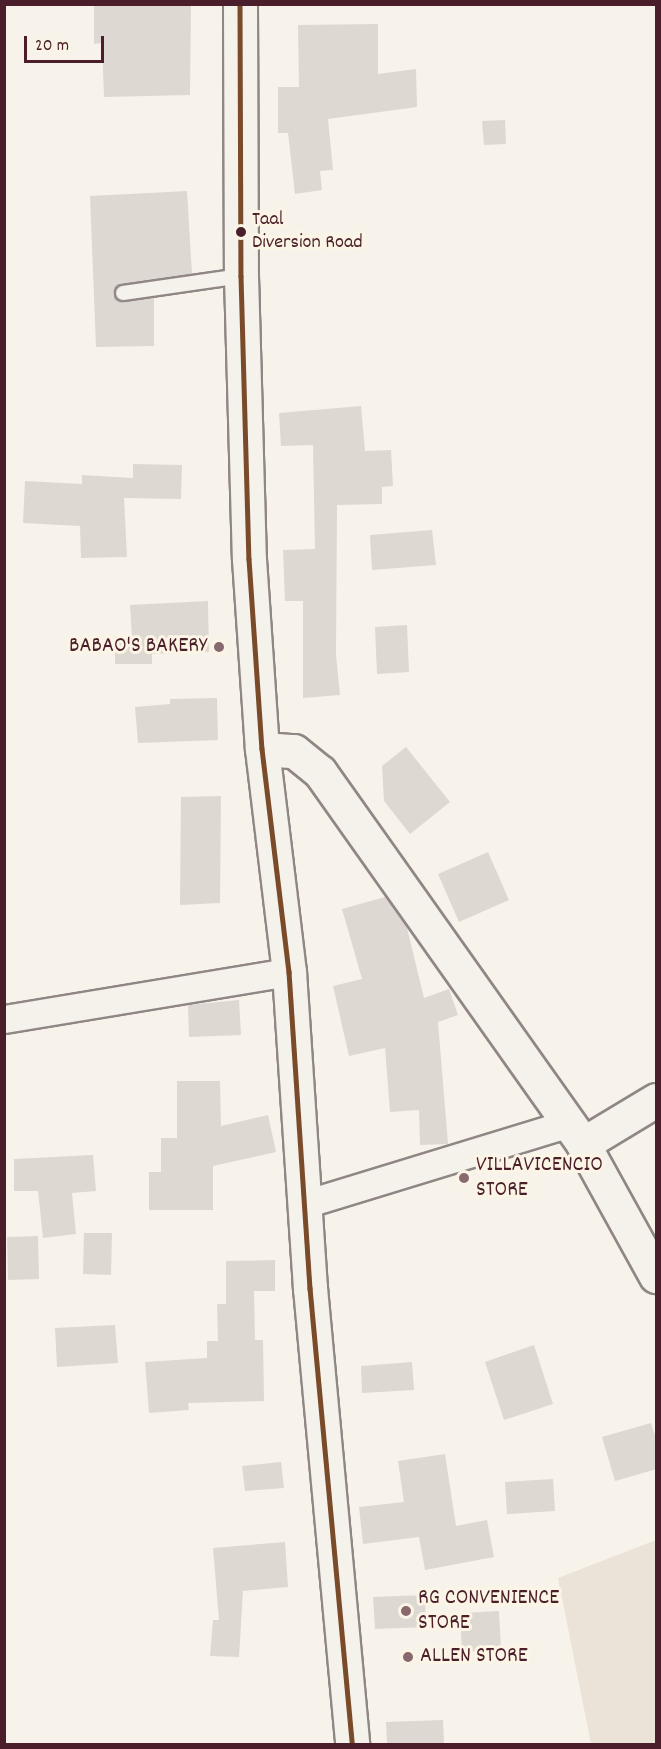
<!DOCTYPE html>
<html>
<head>
<meta charset="utf-8">
<style>
  body { margin:0 }
  #map { position:relative; width:661px; height:1749px; overflow:hidden; background:#f7f3ea; font-family:Dekko,sans-serif }
  div>[style] { position:absolute }
  .green>* { inset:0; background:#ebe2d8 }
  .building>* { inset:0; background:#ddd8d2 }
  .roads { filter:drop-shadow(2px 0 #908684) drop-shadow(-2px 0 #908684) drop-shadow(0 2px #908684) drop-shadow(0 -2px #908684) }
  .lane>* { height:14px; margin:-7px; padding:0 7px; transform-origin:7px; border-radius:7px; background:#f5f2ec }
  .street>* { height:27px; margin:-13.5px; padding:0 13.5px; transform-origin:13.5px; border-radius:13.5px; background:#f5f2ec }
  .secondary>* { height:33px; margin:-16.5px; padding:0 16.5px; transform-origin:16.5px; border-radius:16.5px; background:#f5f2ec }
  .primary>* { height:33px; margin:-16.5px; padding:0 16.5px; transform-origin:16.5px; border-radius:16.5px; background:#f5f2ec }
  .bus-1>* { height:4.5px; margin:-2.25px; padding:0 2.25px; transform-origin:2.25px; border-radius:2.25px; background:#7a4b2a }
  .dots>* { width:16px; height:16px; translate:-50% -50%; box-sizing:border-box; border:3px solid #fcf5e5; border-radius:50% }
  span { translate:-50% -50%; white-space:nowrap; text-align:center; line-height:1.15; -webkit-text-stroke:6px #fcf5e5; paint-order:stroke }
  .bus-label { font-size:20px; color:#4a1f2b }
  .left { translate:0 -50%; text-align:left }
  .poi-label { font-size:22px; color:#4a1f2b }
  .right { translate:-100% -50%; text-align:right }
  .frame { position:absolute; inset:0; border:6px solid #4a1f2b; pointer-events:none }
  .scale { position:absolute; left:24px; top:36px; width:80px; height:27px; box-sizing:border-box; border:3px solid #4a1f2b; border-top:0; padding-left:8px; font-size:18px; line-height:21px; white-space:nowrap; color:#4a1f2b; -webkit-text-stroke:4px #fcf5e5; paint-order:stroke }
</style>
</head>
<body>
<div id="map">
  <div class="green">
    <div style="clip-path:polygon(656px 1540px,656px 1744px,591px 1744px,558px 1578px)"></div>
  </div>
  <div class="building">
    <div style="clip-path:polygon(191px 4px,190px 95px,104px 97px,102px 43px,94px 44px,94px 6px)"></div>
    <div style="clip-path:polygon(378px 24px,378px 74px,416px 69px,417px 107px,328px 119px,333px 170px,320px 171px,322px 190px,295px 194px,288px 133px,278px 133px,278px 87px,299px 87px,298px 25px)"></div>
    <div style="clip-path:polygon(505px 120px,506px 144px,484px 145px,482px 121px)"></div>
    <div style="clip-path:polygon(187px 191px,192px 274px,122px 284px,114px 290px,120px 302px,154px 298px,154px 346px,96px 347px,90px 196px)"></div>
    <div style="clip-path:polygon(361px 406px,365px 451px,391px 450px,393px 486px,382px 487px,382px 504px,337px 505px,336px 655px,340px 695px,303px 698px,303px 601px,285px 601px,283px 550px,315px 549px,313px 445px,281px 446px,279px 413px)"></div>
    <div style="clip-path:polygon(133px 464px,182px 465px,181px 499px,124px 498px,127px 557px,81px 558px,80px 526px,23px 523px,25px 481px,82px 484px,82px 475px,133px 478px)"></div>
    <div style="clip-path:polygon(432px 530px,436px 565px,372px 570px,370px 535px)"></div>
    <div style="clip-path:polygon(208px 601px,209px 652px,152px 654px,152px 664px,115px 664px,115px 636px,132px 636px,130px 605px)"></div>
    <div style="clip-path:polygon(407px 625px,409px 672px,377px 674px,375px 627px)"></div>
    <div style="clip-path:polygon(217px 698px,218px 740px,138px 743px,135px 707px,170px 704px,170px 699px)"></div>
    <div style="clip-path:polygon(406px 747px,450px 802px,410px 834px,384px 801px,382px 766px)"></div>
    <div style="clip-path:polygon(221px 796px,220px 903px,180px 905px,181px 797px)"></div>
    <div style="clip-path:polygon(488px 852px,509px 900px,459px 922px,438px 874px)"></div>
    <div style="clip-path:polygon(385px 897px,407px 928px,424px 998px,449px 989px,458px 1015px,438px 1022px,448px 1144px,420px 1145px,419px 1110px,390px 1112px,385px 1048px,349px 1056px,333px 986px,362px 979px,342px 909px)"></div>
    <div style="clip-path:polygon(239px 1000px,241px 1035px,189px 1037px,188px 1005px)"></div>
    <div style="clip-path:polygon(177px 1081px,220px 1081px,221px 1126px,268px 1115px,276px 1152px,213px 1166px,213px 1210px,149px 1210px,149px 1172px,161px 1172px,161px 1138px,177px 1138px)"></div>
    <div style="clip-path:polygon(93px 1155px,96px 1191px,72px 1193px,76px 1234px,43px 1238px,38px 1191px,14px 1191px,14px 1159px)"></div>
    <div style="clip-path:polygon(84px 1233px,112px 1233px,111px 1275px,83px 1274px)"></div>
    <div style="clip-path:polygon(38px 1236px,39px 1279px,8px 1280px,7px 1237px)"></div>
    <div style="clip-path:polygon(275px 1260px,275px 1291px,254px 1291px,255px 1340px,263px 1340px,264px 1401px,188px 1403px,189px 1410px,149px 1413px,145px 1362px,207px 1358px,207px 1341px,218px 1341px,217px 1304px,226px 1304px,226px 1261px)"></div>
    <div style="clip-path:polygon(115px 1325px,118px 1363px,57px 1367px,55px 1328px)"></div>
    <div style="clip-path:polygon(534px 1345px,553px 1404px,504px 1420px,485px 1362px)"></div>
    <div style="clip-path:polygon(412px 1362px,414px 1390px,362px 1393px,361px 1366px)"></div>
    <div style="clip-path:polygon(651px 1423px,657px 1442px,657px 1469px,615px 1481px,602px 1437px)"></div>
    <div style="clip-path:polygon(445px 1454px,456px 1526px,487px 1520px,494px 1557px,425px 1570px,419px 1537px,363px 1544px,359px 1507px,404px 1502px,398px 1461px)"></div>
    <div style="clip-path:polygon(281px 1462px,284px 1488px,245px 1491px,242px 1466px)"></div>
    <div style="clip-path:polygon(553px 1479px,555px 1511px,507px 1514px,505px 1482px)"></div>
    <div style="clip-path:polygon(285px 1542px,288px 1587px,243px 1591px,239px 1657px,210px 1656px,213px 1620px,219px 1620px,213px 1548px)"></div>
    <div style="clip-path:polygon(425px 1595px,426px 1627px,375px 1629px,373px 1597px)"></div>
    <div style="clip-path:polygon(499px 1611px,501px 1650px,462px 1652px,460px 1613px)"></div>
    <div style="clip-path:polygon(443px 1720px,444px 1744px,387px 1744px,386px 1722px)"></div>
  </div>
  <div class="roads">
    <div class="lane">
      <div style="left:123px;top:293px;width:119px;rotate:-8.2deg"></div>
    </div>
    <div class="street">
      <div style="left:4px;top:1019px;width:289px;rotate:-9.4deg"></div>
      <div style="left:305px;top:1204px;width:274px;rotate:-17deg"></div>
    </div>
    <div class="secondary">
      <div style="left:262px;top:749px;width:32px;rotate:4deg"></div>
      <div style="left:294px;top:751px;width:33px;rotate:39deg"></div>
      <div style="left:320px;top:772px;width:456px;rotate:54.7deg"></div>
      <div style="left:583px;top:1144px;width:151px;rotate:61.1deg"></div>
      <div style="left:583px;top:1144px;width:85px;rotate:-31.1deg"></div>
    </div>
    <div class="primary">
      <div style="left:240px;top:4px;width:272px;rotate:89.8deg"></div>
      <div style="left:241px;top:276px;width:283px;rotate:88.4deg"></div>
      <div style="left:249px;top:559px;width:190px;rotate:86.1deg"></div>
      <div style="left:262px;top:749px;width:225px;rotate:83.1deg"></div>
      <div style="left:289px;top:972px;width:317px;rotate:86.2deg"></div>
      <div style="left:310px;top:1288px;width:458px;rotate:84.7deg"></div>
    </div>
  </div>
  <div class="bus-1">
    <div style="left:240px;top:4px;width:272px;rotate:89.8deg"></div>
    <div style="left:241px;top:276px;width:283px;rotate:88.4deg"></div>
    <div style="left:249px;top:559px;width:190px;rotate:86.1deg"></div>
    <div style="left:262px;top:749px;width:225px;rotate:83.1deg"></div>
    <div style="left:289px;top:972px;width:317px;rotate:86.2deg"></div>
    <div style="left:310px;top:1288px;width:458px;rotate:84.7deg"></div>
  </div>
  <div class="dots">
    <div style="left:241px;top:232px;background:#4a1f2b"></div>
    <div style="left:219px;top:647px;background:#87696e"></div>
    <div style="left:464px;top:1178px;background:#87696e"></div>
    <div style="left:406px;top:1611px;background:#87696e"></div>
    <div style="left:408px;top:1657px;background:#87696e"></div>
  </div>
  <div class="bus-label">
    <span class="left" style="left:252px;top:232px">Taal<br>Diversion Road</span>
  </div>
  <div class="poi-label">
    <span class="right" style="left:207px;top:647px">BABAO'S BAKERY</span>
    <span class="left" style="left:476px;top:1178px">VILLAVICENCIO<br>STORE</span>
    <span class="left" style="left:418px;top:1611px">RG CONVENIENCE<br>STORE</span>
    <span class="left" style="left:420px;top:1657px">ALLEN STORE</span>
  </div>
  <div class="frame"></div>
  <div class="scale">20 m</div>
</div>
</body>
</html>
